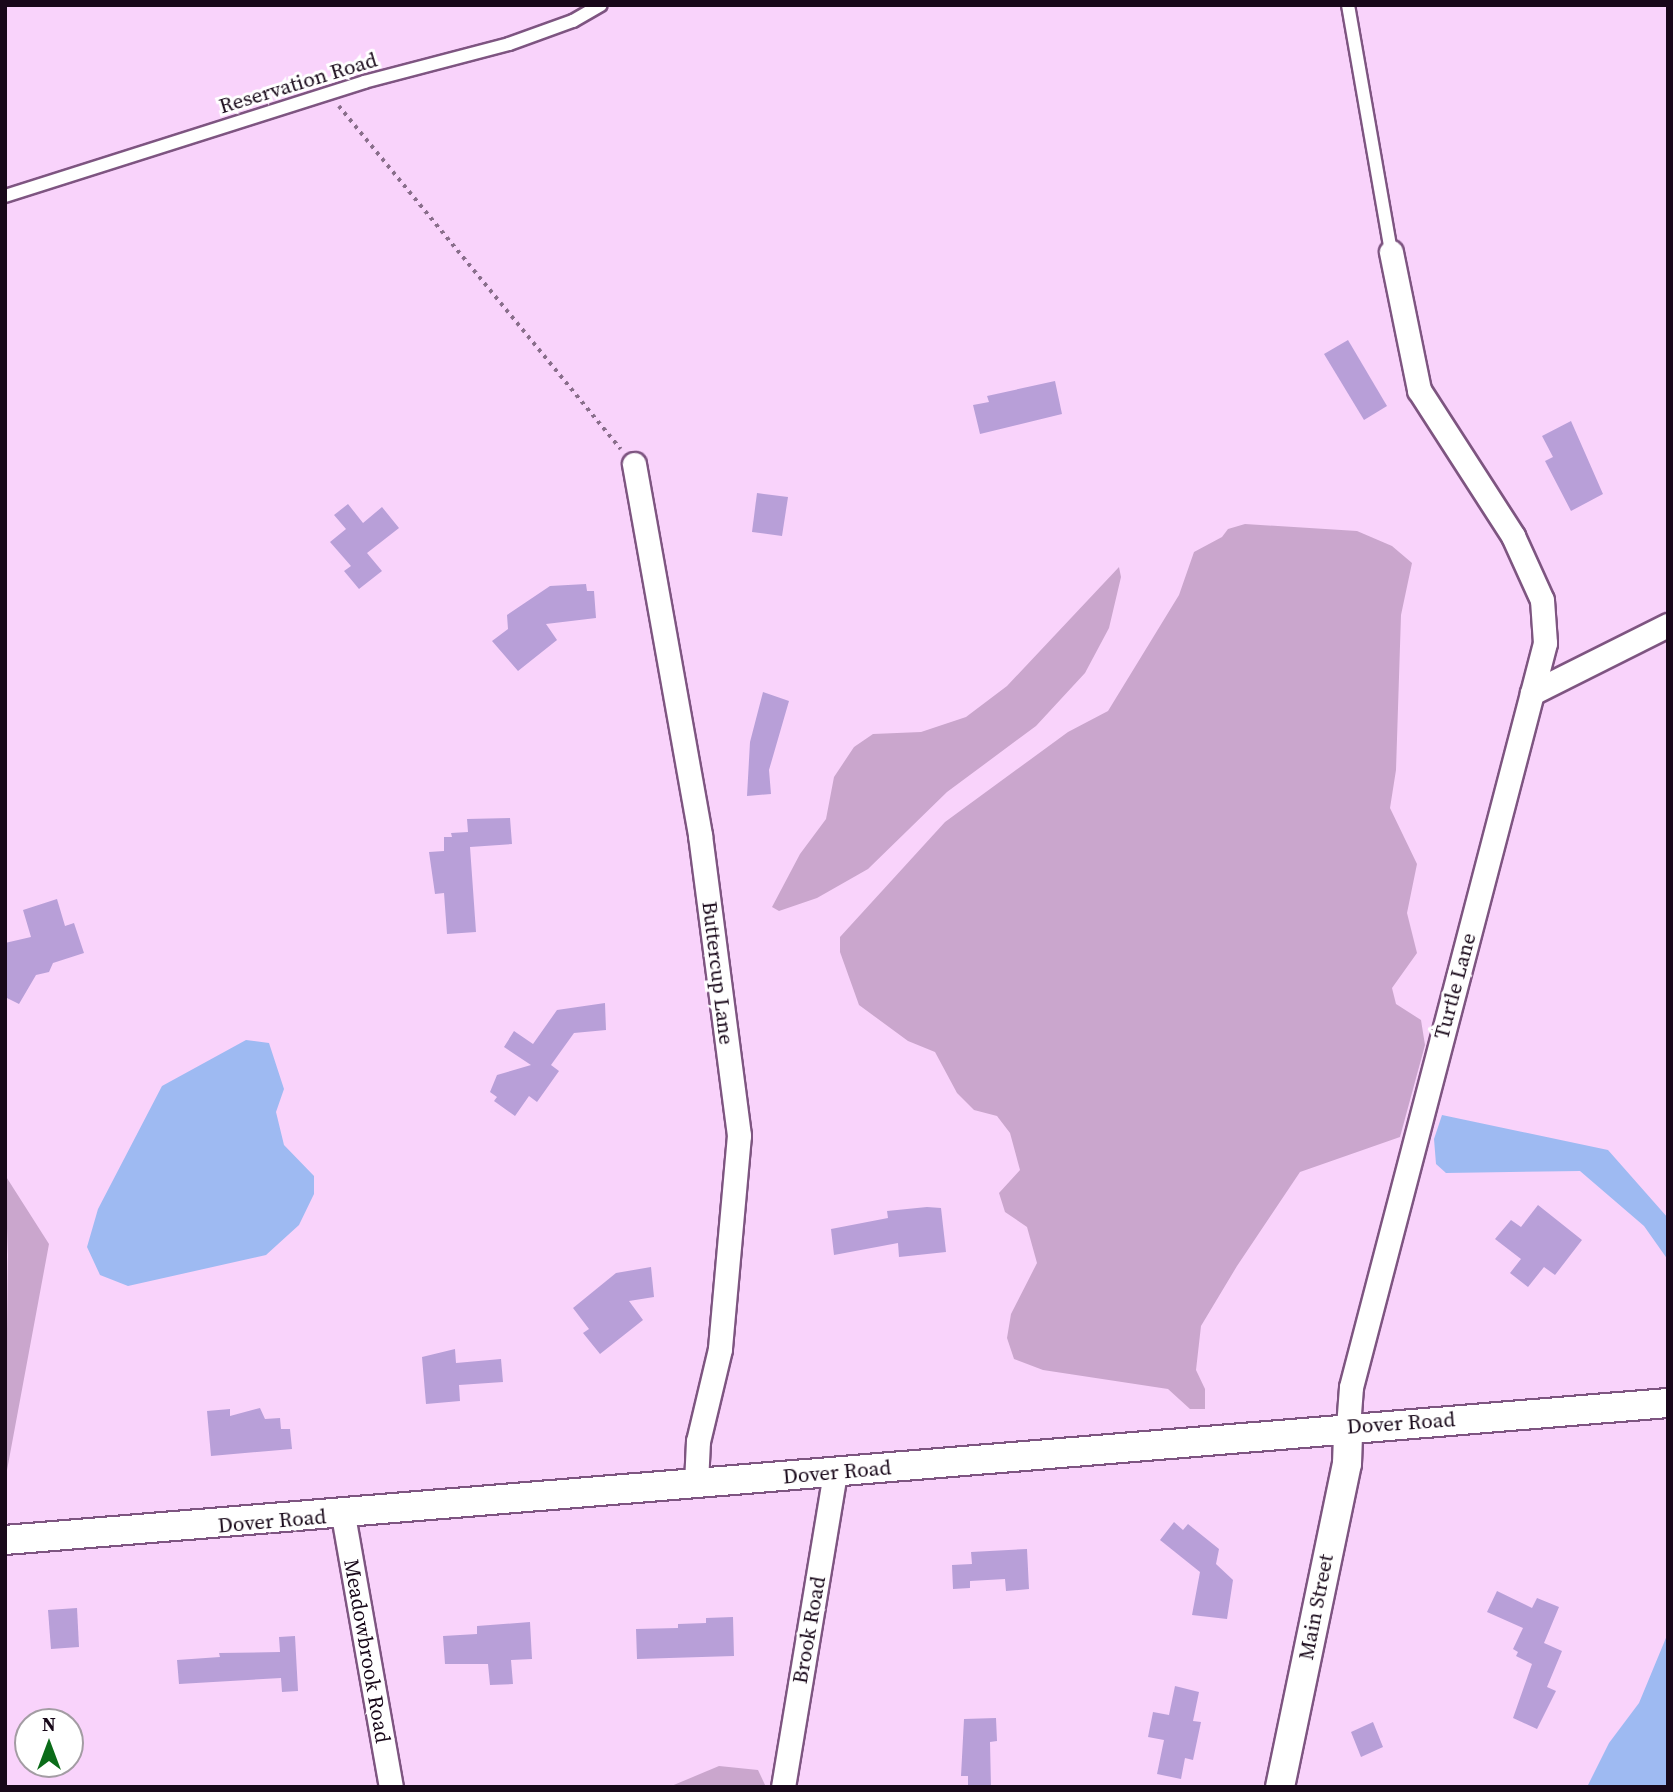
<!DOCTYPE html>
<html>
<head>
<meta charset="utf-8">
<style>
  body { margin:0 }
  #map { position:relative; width:1673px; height:1792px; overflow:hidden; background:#f9d3fb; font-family:"Source Serif 4",serif }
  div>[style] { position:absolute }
  .green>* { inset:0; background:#caa6cd }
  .water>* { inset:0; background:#9ebaf2 }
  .building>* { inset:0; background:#b89fd8 }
  .path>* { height:3.5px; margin-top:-1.75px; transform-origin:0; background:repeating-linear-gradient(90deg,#896e8b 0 3.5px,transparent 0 8.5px) }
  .roads { filter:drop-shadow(2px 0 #7e5581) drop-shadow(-2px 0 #7e5581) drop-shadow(0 2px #7e5581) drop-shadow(0 -2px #7e5581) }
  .service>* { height:12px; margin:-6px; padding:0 6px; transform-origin:6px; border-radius:6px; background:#fff }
  .minor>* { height:23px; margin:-11.5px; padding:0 11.5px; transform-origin:11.5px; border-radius:11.5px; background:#fff }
  .tertiary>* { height:28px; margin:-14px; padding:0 14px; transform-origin:14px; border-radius:14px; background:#fff }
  span { translate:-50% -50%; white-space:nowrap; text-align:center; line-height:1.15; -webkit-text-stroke:6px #fff; paint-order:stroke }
  .street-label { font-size:21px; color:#180819 }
  .frame { position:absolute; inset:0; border:7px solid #180819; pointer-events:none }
  .north { position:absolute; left:14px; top:1708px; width:70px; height:70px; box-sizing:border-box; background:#fff; border:2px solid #a39ca3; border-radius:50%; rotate:0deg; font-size:19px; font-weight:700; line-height:28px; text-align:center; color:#180819 }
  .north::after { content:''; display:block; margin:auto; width:24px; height:32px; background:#0b6c19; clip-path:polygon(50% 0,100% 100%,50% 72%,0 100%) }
</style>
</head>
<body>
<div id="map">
  <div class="green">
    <div style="clip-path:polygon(1245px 524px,1357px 531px,1392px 546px,1412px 563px,1401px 615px,1396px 770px,1390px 808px,1417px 864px,1407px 913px,1417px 953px,1392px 988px,1396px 1004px,1421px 1020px,1425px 1045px,1400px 1137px,1300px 1172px,1237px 1266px,1201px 1326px,1196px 1370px,1205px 1389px,1205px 1409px,1190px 1409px,1168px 1389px,1043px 1370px,1014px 1359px,1007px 1338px,1011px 1314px,1037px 1263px,1027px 1227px,1005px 1212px,999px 1193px,1020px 1170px,1010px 1133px,997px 1116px,974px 1110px,957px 1093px,935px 1052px,908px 1041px,859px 1005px,840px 952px,840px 937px,945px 822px,1068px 732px,1108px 711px,1179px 595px,1194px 552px,1222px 537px,1228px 529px)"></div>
    <div style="clip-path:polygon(1119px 567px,1121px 577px,1109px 628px,1085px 673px,1036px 726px,947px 792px,868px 869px,817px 898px,779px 911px,772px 907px,800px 854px,826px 819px,834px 777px,854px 747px,873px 734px,921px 732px,966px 717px,1007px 686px)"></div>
    <div style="clip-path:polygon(5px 1175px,49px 1244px,5px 1481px,8px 1255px)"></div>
    <div style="clip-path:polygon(719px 1766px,758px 1770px,766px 1787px,669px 1787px)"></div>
  </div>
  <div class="water">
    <div style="clip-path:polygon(246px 1040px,269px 1043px,284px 1089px,276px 1112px,284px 1145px,314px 1176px,314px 1194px,299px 1225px,266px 1255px,128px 1286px,100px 1275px,87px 1247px,98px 1209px,162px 1086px)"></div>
    <div style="clip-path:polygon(1442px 1115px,1608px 1150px,1668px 1218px,1668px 1260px,1644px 1226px,1580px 1171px,1446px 1173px,1436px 1164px,1434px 1139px)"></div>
    <div style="clip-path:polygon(1668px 1633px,1668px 1787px,1587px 1787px,1609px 1743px,1639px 1703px)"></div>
  </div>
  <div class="building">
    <div style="clip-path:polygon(1348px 340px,1387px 406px,1364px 420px,1324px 354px)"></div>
    <div style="clip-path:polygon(1055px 381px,1062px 414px,980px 434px,973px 405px,989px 402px,987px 396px)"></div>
    <div style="clip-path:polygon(1571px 421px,1603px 494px,1571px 511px,1545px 461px,1553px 457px,1542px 436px)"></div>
    <div style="clip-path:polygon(757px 493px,788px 497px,782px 536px,752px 532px)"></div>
    <div style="clip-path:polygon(348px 504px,363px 523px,382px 507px,399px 528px,367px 553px,382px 571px,359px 589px,344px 571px,351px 566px,330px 542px,346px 529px,334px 515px)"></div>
    <div style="clip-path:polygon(586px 584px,587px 591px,594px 591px,596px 618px,546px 624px,557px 640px,518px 671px,492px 641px,508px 629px,507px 615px,550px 586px)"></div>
    <div style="clip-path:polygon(763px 692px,789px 701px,769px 770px,771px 794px,747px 796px,750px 742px)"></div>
    <div style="clip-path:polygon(510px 818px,512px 844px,470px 847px,476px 932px,447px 934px,444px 893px,435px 894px,429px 852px,444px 851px,444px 837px,452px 837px,451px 833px,468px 832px,467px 819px)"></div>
    <div style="clip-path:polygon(57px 899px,65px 926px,74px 923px,84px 953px,53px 963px,49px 972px,36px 975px,19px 1004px,5px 997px,5px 943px,31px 937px,23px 910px)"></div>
    <div style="clip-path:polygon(605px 1003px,606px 1030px,574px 1033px,551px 1065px,559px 1071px,537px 1102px,529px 1096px,515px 1116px,494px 1101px,497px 1097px,490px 1092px,497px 1075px,531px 1065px,504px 1047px,514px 1031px,533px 1044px,557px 1010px)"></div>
    <div style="clip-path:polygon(1538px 1205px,1582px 1240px,1555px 1275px,1544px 1267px,1528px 1287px,1510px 1273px,1521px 1259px,1495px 1239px,1511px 1220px,1521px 1227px)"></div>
    <div style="clip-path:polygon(927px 1207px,941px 1208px,946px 1252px,899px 1257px,898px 1243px,834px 1255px,831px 1229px,888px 1218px,887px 1211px)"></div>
    <div style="clip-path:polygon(651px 1267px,654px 1297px,629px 1301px,643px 1320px,600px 1354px,583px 1333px,589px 1329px,573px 1308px,616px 1273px)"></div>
    <div style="clip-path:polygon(455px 1349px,456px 1363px,501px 1359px,503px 1382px,459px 1385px,460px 1401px,426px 1404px,422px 1357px)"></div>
    <div style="clip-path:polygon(260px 1408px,265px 1419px,280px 1418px,281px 1429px,290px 1429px,292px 1449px,211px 1456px,207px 1411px,230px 1409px,230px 1416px)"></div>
    <div style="clip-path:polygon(1174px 1522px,1183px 1530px,1188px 1524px,1219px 1549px,1216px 1564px,1233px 1580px,1227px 1619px,1192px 1615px,1200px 1572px,1160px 1540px)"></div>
    <div style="clip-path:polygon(1027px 1549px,1029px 1589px,1006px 1591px,1005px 1579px,970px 1581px,970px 1588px,953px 1589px,952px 1565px,972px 1564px,971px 1552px)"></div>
    <div style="clip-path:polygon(1497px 1591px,1532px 1608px,1537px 1598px,1559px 1607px,1544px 1643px,1562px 1651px,1547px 1687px,1556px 1691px,1537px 1729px,1513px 1718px,1532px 1664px,1516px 1656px,1518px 1652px,1513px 1649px,1523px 1628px,1487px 1612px)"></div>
    <div style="clip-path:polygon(77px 1608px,79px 1647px,51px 1649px,48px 1610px)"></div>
    <div style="clip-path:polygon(733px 1617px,734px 1656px,637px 1659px,636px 1629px,678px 1628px,678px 1624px,706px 1623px,706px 1618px)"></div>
    <div style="clip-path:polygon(530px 1622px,532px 1659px,511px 1660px,513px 1684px,490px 1685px,488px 1664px,445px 1664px,443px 1636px,477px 1634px,477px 1626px)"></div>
    <div style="clip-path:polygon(295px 1636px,298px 1691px,282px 1692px,281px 1678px,179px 1684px,177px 1660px,220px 1657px,219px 1653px,280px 1652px,279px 1637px)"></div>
    <div style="clip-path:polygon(1175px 1686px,1199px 1692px,1193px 1721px,1201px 1722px,1193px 1760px,1185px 1758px,1181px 1779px,1157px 1774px,1164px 1740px,1148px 1737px,1153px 1712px,1169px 1715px)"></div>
    <div style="clip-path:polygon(996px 1718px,997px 1741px,990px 1742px,991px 1787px,968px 1787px,968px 1776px,961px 1776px,964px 1719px)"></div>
    <div style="clip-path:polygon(1373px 1722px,1383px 1747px,1361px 1757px,1351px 1732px)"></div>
  </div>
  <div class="path">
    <div style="left:339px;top:106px;width:444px;rotate:50.6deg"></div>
  </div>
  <div class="roads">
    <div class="service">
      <div style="left:1348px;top:5px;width:251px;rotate:80.1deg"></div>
      <div style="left:5px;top:196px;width:377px;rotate:-17.6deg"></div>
      <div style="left:364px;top:82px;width:150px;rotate:-14.7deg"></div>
      <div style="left:509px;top:44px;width:68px;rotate:-19.8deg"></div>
      <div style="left:573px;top:21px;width:32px;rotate:-30deg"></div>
    </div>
    <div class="minor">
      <div style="left:1391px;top:252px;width:141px;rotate:78.5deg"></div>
      <div style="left:1419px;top:390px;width:174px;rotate:57.2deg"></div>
      <div style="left:1513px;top:536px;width:70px;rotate:65.6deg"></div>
      <div style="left:1542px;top:600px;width:43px;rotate:86deg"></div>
      <div style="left:1545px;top:643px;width:52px;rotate:104.6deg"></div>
      <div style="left:634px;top:464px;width:377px;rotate:79.9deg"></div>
      <div style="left:700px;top:835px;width:303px;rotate:82.6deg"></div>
      <div style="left:739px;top:1135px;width:215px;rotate:95.1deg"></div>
      <div style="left:720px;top:1349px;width:95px;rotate:103.4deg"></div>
      <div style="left:698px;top:1441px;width:43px;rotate:92.7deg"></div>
      <div style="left:1348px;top:1427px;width:40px;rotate:-85.7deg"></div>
      <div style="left:1351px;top:1387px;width:717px;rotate:-75.38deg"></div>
      <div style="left:1532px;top:693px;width:152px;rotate:-26.6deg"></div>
      <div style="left:343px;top:1515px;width:276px;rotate:80deg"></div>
      <div style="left:783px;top:1787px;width:318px;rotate:-80.6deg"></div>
    </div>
    <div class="tertiary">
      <div style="left:5px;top:1540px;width:1669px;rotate:-4.71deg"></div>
      <div style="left:1280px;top:1787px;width:330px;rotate:-78.3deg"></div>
      <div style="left:1347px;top:1464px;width:37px;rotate:-88deg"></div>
    </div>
  </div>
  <div class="street-label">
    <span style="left:298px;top:83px;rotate:-17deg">Reservation Road</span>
    <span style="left:718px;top:973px;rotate:83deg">Buttercup Lane</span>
    <span style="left:1455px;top:986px;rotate:-75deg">Turtle Lane</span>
    <span style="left:1401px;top:1423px;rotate:-4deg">Dover Road</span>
    <span style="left:837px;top:1472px;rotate:-5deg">Dover Road</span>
    <span style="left:272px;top:1521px;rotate:-5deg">Dover Road</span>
    <span style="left:1316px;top:1607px;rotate:-79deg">Main Street</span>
    <span style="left:809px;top:1630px;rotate:-80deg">Brook Road</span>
    <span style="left:367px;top:1651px;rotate:80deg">Meadowbrook Road</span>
  </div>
  <div class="frame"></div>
  <div class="north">N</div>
</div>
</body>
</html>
